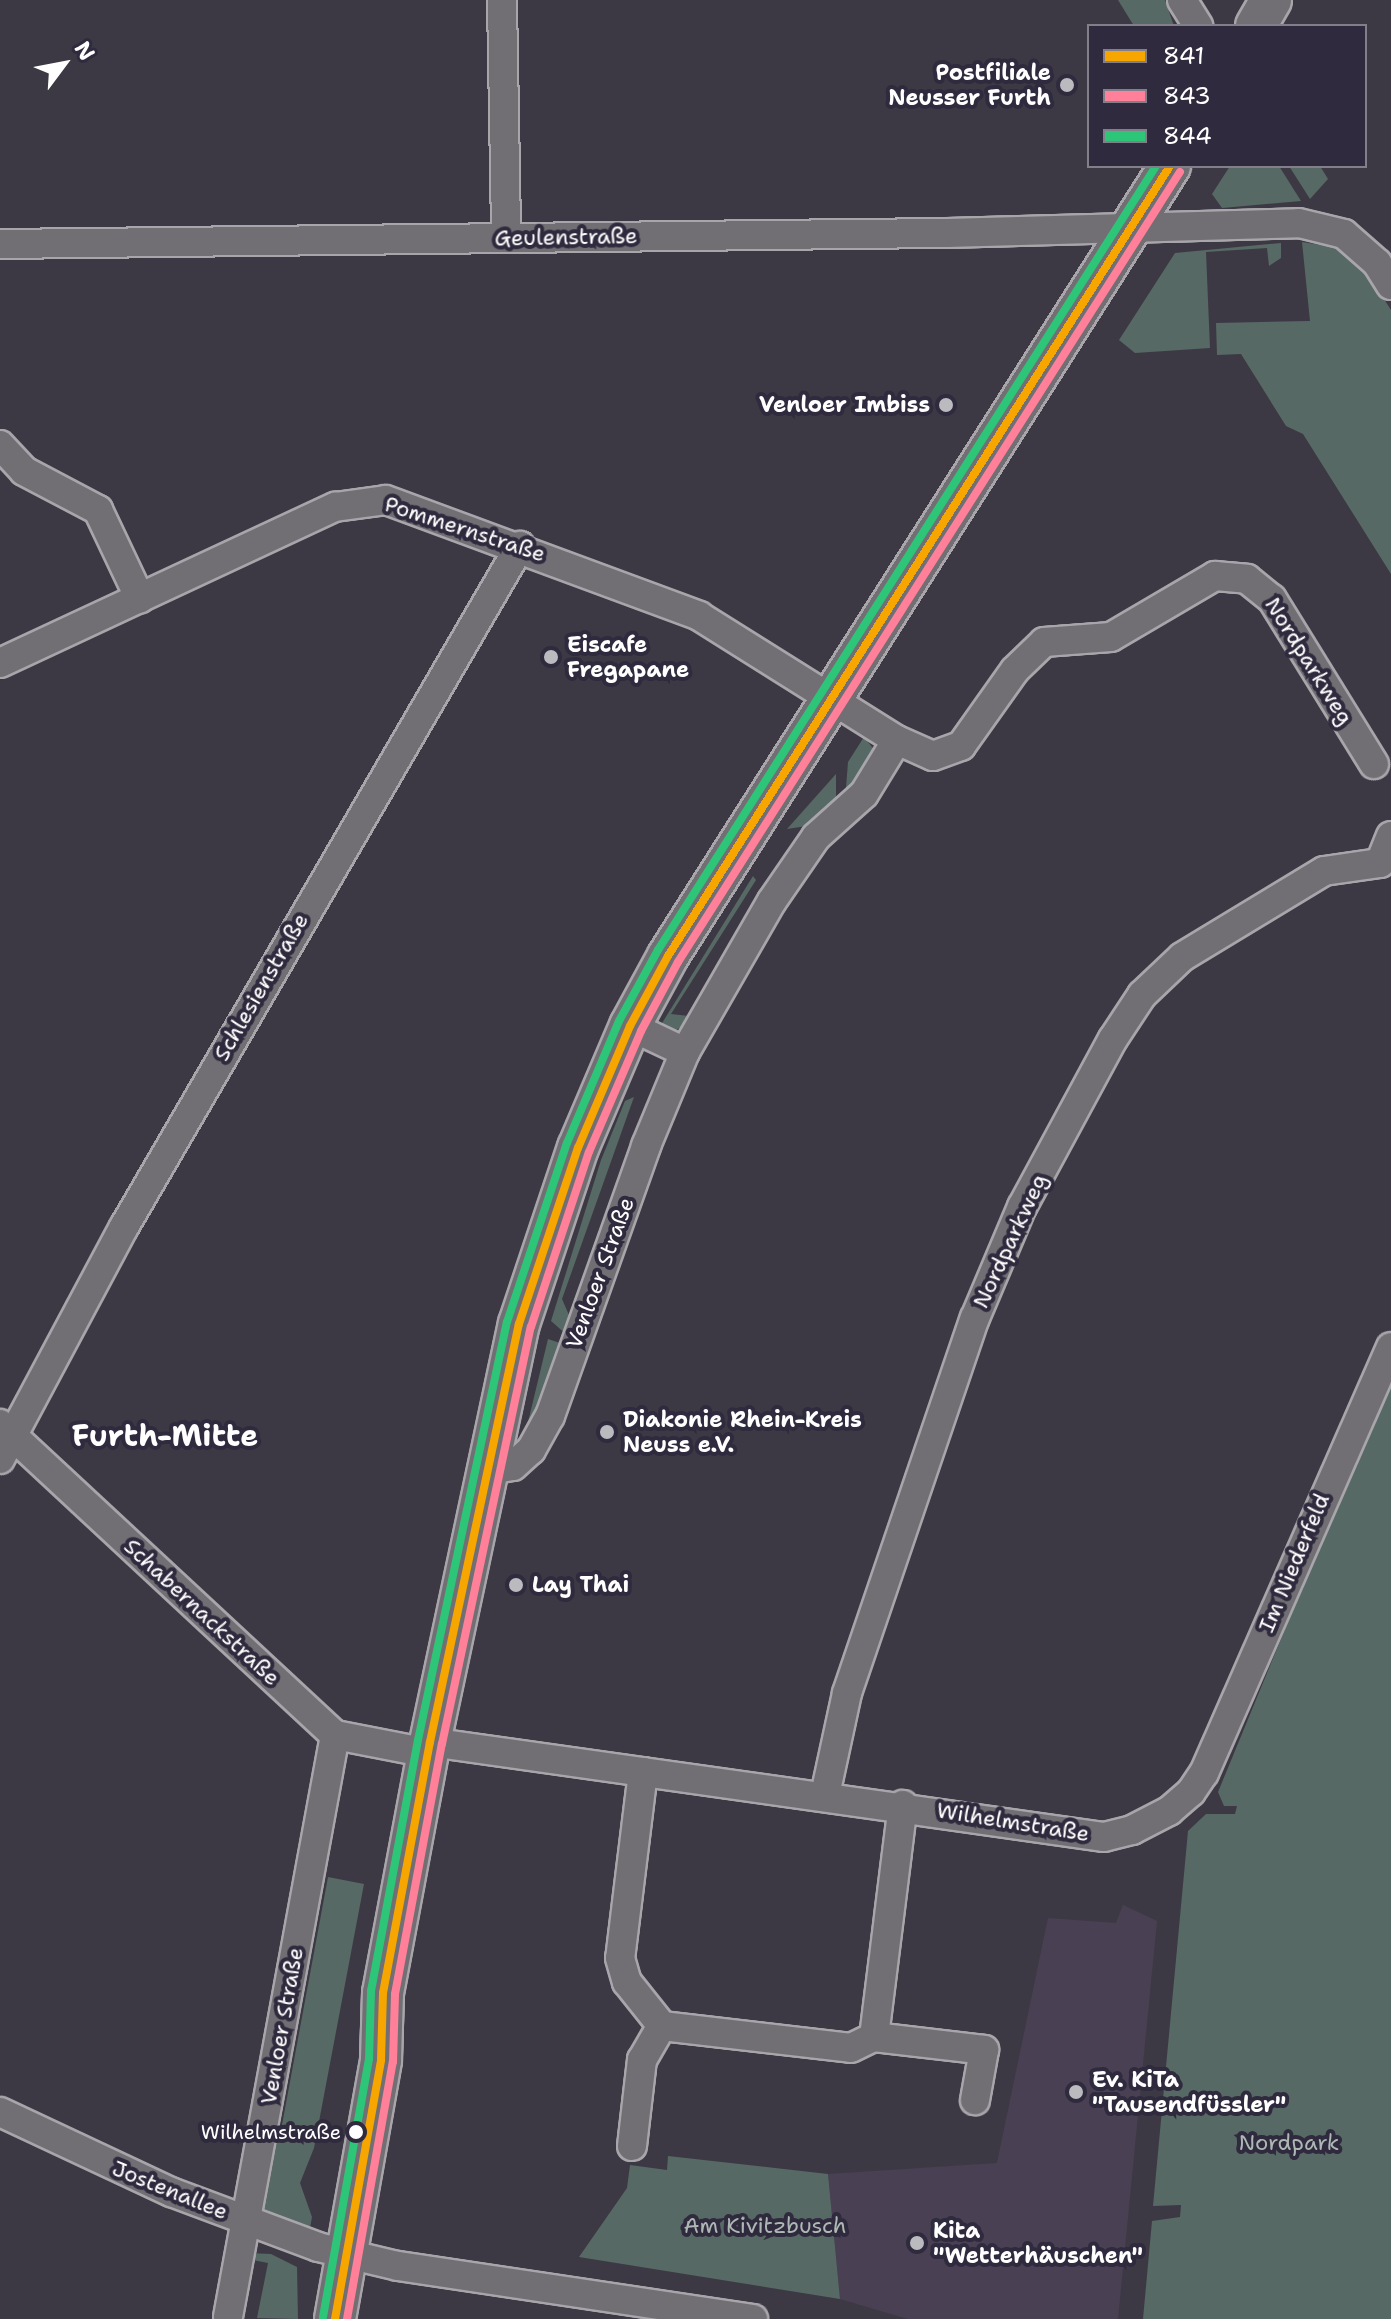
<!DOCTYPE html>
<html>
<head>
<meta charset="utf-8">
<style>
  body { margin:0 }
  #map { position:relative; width:1391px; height:2319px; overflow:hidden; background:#3d3944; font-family:"Shantell Sans",sans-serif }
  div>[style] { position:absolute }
  .built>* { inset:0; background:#494054 }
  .green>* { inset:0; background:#576964 }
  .roads { filter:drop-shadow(2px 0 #a8a6ab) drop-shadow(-2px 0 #a8a6ab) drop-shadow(0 2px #a8a6ab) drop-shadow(0 -2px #a8a6ab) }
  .street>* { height:28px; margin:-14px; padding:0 14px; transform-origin:14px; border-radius:14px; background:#716f74 }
  .secondary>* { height:40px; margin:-20px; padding:0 20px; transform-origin:20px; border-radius:20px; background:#716f74 }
  .bus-1>* { height:8px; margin:-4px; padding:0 4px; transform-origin:4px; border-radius:4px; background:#f7a600 }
  .bus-2>* { height:8px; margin:-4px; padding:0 4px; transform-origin:4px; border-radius:4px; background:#ff8098 }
  .bus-3>* { height:8px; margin:-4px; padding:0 4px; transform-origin:4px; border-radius:4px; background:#2dc577 }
  .dots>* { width:22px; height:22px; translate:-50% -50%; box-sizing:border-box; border:4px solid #2f2a3d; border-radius:50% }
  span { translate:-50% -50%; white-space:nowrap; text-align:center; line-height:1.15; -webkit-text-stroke:8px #2f2a3d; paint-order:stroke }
  .bus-label { font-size:20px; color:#fff }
  .right { translate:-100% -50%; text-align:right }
  .poi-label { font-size:22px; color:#fff; font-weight:700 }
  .left { translate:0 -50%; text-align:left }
  .street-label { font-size:22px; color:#fff }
  .park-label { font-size:22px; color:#adb8b4 }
  .district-label { font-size:30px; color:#fff; font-weight:700 }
  .legend { position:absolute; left:1087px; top:24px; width:280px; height:144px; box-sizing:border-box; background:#2f2a3d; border:2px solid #827f8b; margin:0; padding:10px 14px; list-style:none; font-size:24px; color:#fff }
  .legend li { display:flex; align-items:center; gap:16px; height:40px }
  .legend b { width:40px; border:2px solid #827f8b }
  .north { position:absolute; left:24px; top:24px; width:80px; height:80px; -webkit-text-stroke:6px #2f2a3d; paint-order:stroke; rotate:58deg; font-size:22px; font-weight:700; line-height:32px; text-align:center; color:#fff }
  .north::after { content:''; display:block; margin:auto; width:28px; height:36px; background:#fff; clip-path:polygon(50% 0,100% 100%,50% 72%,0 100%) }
</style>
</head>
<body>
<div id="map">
  <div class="built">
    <div style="clip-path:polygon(1123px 1905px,1157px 1921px,1118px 2319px,908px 2319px,840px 2299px,828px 2174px,997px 2163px,1048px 1918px,1116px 1923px)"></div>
  </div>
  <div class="green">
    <div style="clip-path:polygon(1118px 0,1165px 0,1174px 26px,1134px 26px)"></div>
    <div style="clip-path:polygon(1230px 166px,1279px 166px,1301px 201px,1222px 208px,1212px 194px)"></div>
    <div style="clip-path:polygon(1289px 166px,1320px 166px,1328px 179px,1310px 199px)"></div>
    <div style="clip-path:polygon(1302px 242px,1340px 248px,1368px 274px,1391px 310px,1391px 574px,1303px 434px,1286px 426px,1241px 354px,1217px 355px,1216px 323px,1310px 321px)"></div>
    <div style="clip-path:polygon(1281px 243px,1281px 258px,1269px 266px,1267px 248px,1206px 252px,1210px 348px,1135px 353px,1119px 340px,1175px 253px)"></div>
    <div style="clip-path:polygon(864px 737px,876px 752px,845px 801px,848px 762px)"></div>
    <div style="clip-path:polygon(836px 774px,836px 810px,813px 825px,787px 829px)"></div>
    <div style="clip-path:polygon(753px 876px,756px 880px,671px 1014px,689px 1016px,684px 1025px,672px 1033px,659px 1028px)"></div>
    <div style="clip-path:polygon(634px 1097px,562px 1299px,572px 1322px,567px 1335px,551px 1321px,601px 1160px,625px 1101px)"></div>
    <div style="clip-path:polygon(548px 1339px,563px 1344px,536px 1429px,523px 1443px)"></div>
    <div style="clip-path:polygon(1391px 1372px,1391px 2319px,1143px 2319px,1152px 2221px,1180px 2217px,1181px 2205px,1153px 2206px,1188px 1831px,1206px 1814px,1235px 1814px,1237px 1806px,1224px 1806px,1218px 1792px)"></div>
    <div style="clip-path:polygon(328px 1877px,364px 1884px,314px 2148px,300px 2183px,312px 2217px,310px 2228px,300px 2231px,264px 2217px,257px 2204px,269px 2139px,279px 2141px)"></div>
    <div style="clip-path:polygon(668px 2156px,828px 2174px,840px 2299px,579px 2257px,627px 2188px,630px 2165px,667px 2170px)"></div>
    <div style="clip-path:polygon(248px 2253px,271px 2254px,297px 2267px,298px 2319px,257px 2318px,268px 2263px,247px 2259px)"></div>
  </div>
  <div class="roads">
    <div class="street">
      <div style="left:502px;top:0;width:238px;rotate:89deg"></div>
      <div style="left:1182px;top:0;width:31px;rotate:58deg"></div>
      <div style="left:0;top:244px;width:947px;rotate:-0.67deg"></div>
      <div style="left:947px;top:233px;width:352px;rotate:-1.6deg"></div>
      <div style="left:1299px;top:223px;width:46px;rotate:13.7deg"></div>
      <div style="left:1344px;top:234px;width:44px;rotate:41.3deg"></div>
      <div style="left:1377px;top:263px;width:26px;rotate:58deg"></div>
      <div style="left:0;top:445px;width:35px;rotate:47deg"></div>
      <div style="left:24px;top:471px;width:84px;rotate:27.8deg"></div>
      <div style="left:98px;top:510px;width:98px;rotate:64.7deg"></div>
      <div style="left:0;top:663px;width:370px;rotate:-25deg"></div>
      <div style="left:335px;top:507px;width:51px;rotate:-7.8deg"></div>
      <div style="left:386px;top:500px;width:334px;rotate:20.3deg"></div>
      <div style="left:699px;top:616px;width:234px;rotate:32.1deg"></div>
      <div style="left:897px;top:740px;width:39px;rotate:24deg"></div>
      <div style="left:933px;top:756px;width:30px;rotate:-20deg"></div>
      <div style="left:961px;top:746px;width:93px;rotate:-54.6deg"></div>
      <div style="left:1015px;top:670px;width:40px;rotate:-44deg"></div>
      <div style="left:1044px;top:642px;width:67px;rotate:-4.3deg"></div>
      <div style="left:1111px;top:637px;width:121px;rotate:-30.4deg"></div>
      <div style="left:1215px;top:576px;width:32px;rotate:5deg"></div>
      <div style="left:1247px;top:579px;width:32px;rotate:39deg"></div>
      <div style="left:1272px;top:599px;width:194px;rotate:58.3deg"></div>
      <div style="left:630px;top:1026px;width:61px;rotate:25.3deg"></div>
      <div style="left:685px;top:1052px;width:174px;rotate:-60.1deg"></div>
      <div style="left:772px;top:901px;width:78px;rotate:-55.5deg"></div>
      <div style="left:816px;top:837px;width:64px;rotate:-41.9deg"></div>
      <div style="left:864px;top:794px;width:63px;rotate:-58.6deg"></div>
      <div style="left:0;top:1424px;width:457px;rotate:42.9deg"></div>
      <div style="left:335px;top:1735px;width:95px;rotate:11deg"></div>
      <div style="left:0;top:1459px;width:263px;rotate:-61.9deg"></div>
      <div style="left:124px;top:1227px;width:788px;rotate:-59.82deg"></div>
      <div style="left:490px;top:1470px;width:23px;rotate:-10deg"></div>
      <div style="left:513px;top:1466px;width:24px;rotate:-42deg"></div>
      <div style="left:531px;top:1450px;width:39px;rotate:-61deg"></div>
      <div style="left:550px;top:1416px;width:287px;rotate:-70.4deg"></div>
      <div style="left:646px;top:1146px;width:102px;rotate:-67.5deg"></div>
      <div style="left:430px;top:1742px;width:681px;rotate:8.02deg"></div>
      <div style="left:1104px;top:1837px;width:29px;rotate:-14deg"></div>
      <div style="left:1132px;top:1830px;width:42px;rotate:-27.2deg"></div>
      <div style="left:1169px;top:1811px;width:29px;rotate:-41deg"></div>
      <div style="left:1191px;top:1792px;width:23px;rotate:-56deg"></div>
      <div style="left:1204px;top:1773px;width:465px;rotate:-66.3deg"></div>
      <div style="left:643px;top:1772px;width:187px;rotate:97deg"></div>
      <div style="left:620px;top:1958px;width:25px;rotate:74deg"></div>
      <div style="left:627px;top:1982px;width:56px;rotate:51.5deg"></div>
      <div style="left:662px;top:2026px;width:190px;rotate:6.6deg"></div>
      <div style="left:851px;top:2048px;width:25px;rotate:-26deg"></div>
      <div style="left:874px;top:2037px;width:111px;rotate:6.7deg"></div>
      <div style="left:984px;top:2050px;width:51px;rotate:100.2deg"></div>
      <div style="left:825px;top:1795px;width:104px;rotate:-77.8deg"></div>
      <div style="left:847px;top:1693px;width:396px;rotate:-71.2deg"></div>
      <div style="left:975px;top:1318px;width:121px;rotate:-67.1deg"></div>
      <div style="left:1022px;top:1207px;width:191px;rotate:-61.6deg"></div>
      <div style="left:1113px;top:1039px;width:53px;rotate:-56.6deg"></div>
      <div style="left:1142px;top:995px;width:55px;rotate:-43.5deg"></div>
      <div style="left:1182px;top:957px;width:166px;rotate:-31.2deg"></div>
      <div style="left:1324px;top:871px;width:57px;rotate:-8.1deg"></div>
      <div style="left:1380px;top:863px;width:29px;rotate:-68deg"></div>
      <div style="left:874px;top:2037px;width:234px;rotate:-82.9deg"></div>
      <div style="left:0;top:2112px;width:189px;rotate:25.1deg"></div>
      <div style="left:171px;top:2192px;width:157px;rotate:20.5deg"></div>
      <div style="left:318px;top:2247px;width:82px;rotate:13.4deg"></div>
      <div style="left:398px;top:2266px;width:359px;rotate:8.5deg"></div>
      <div style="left:632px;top:2146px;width:87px;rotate:-83.4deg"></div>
      <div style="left:642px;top:2060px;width:39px;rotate:-60deg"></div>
      <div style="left:228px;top:2317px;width:592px;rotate:-79.58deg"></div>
    </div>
    <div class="secondary">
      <div style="left:1256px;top:26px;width:30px;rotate:-60deg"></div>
      <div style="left:335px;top:2319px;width:263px;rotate:-79.9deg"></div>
      <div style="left:381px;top:2060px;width:67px;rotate:-88.3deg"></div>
      <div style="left:383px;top:1993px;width:255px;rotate:-79.4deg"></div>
      <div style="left:430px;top:1742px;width:427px;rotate:-78deg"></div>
      <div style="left:519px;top:1324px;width:186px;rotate:-71.5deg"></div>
      <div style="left:578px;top:1148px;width:133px;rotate:-66.9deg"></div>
      <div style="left:630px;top:1026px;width:80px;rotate:-61.5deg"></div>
      <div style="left:668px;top:956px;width:936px;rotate:-57.57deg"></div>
    </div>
  </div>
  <div class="bus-1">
    <div style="left:335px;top:2319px;width:263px;rotate:-79.9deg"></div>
    <div style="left:381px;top:2060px;width:67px;rotate:-88.3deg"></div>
    <div style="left:383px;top:1993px;width:255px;rotate:-79.4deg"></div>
    <div style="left:430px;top:1742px;width:427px;rotate:-78deg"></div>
    <div style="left:519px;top:1324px;width:186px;rotate:-71.5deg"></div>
    <div style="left:578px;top:1148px;width:133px;rotate:-66.9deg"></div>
    <div style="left:630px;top:1026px;width:80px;rotate:-61.5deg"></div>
    <div style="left:668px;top:956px;width:936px;rotate:-57.57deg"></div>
  </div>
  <div class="bus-2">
    <div style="left:347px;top:2319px;width:261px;rotate:-79.9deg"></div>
    <div style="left:393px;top:2062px;width:68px;rotate:-88.3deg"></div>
    <div style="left:395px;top:1994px;width:254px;rotate:-79.4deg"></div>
    <div style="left:442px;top:1744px;width:426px;rotate:-78deg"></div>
    <div style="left:531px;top:1327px;width:184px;rotate:-71.7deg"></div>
    <div style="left:589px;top:1152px;width:132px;rotate:-66.7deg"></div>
    <div style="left:641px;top:1031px;width:78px;rotate:-61.8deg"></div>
    <div style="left:678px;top:962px;width:936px;rotate:-57.57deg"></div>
  </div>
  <div class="bus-3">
    <div style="left:323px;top:2317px;width:262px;rotate:-79.9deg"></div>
    <div style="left:369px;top:2059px;width:68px;rotate:-88.3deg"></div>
    <div style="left:371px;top:1991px;width:255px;rotate:-79.4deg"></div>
    <div style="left:418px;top:1740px;width:427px;rotate:-78deg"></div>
    <div style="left:507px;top:1322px;width:189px;rotate:-71.5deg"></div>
    <div style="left:567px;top:1143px;width:133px;rotate:-66.9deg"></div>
    <div style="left:619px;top:1021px;width:81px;rotate:-61.2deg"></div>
    <div style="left:658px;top:950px;width:929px;rotate:-57.58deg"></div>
  </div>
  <div class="dots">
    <div style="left:1067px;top:85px;background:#bbbabe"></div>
    <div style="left:946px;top:405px;background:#bbbabe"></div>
    <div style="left:551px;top:657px;background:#bbbabe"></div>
    <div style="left:607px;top:1432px;background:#bbbabe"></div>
    <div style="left:516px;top:1585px;background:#bbbabe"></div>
    <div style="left:1076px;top:2092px;background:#bbbabe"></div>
    <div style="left:356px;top:2132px;background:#fff"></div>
    <div style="left:917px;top:2243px;background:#bbbabe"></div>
  </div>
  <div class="bus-label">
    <span class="right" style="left:341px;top:2132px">Wilhelmstraße</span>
  </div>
  <div class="poi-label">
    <span class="right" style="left:1051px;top:85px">Postfiliale<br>Neusser Furth</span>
    <span class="right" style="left:930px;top:405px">Venloer Imbiss</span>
    <span class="left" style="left:567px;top:657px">Eiscafe<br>Fregapane</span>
    <span class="left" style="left:623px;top:1432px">Diakonie Rhein-Kreis<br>Neuss e.V.</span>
    <span class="left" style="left:532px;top:1585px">Lay Thai</span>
    <span class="left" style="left:1092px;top:2092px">Ev. KiTa<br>"Tausendfüssler"</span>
    <span class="left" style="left:933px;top:2243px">Kita<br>"Wetterhäuschen"</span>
  </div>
  <div class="street-label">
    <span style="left:566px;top:237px;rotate:-1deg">Geulenstraße</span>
    <span style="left:465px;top:529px;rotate:18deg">Pommernstraße</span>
    <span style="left:1309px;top:661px;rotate:58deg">Nordparkweg</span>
    <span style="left:261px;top:987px;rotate:-60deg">Schlesienstraße</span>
    <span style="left:1010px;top:1241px;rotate:-65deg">Nordparkweg</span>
    <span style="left:600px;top:1273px;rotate:-70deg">Venloer Straße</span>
    <span style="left:1294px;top:1563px;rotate:-67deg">Im Niederfeld</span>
    <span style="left:202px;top:1612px;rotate:43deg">Schabernackstraße</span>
    <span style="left:1013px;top:1822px;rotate:9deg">Wilhelmstraße</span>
    <span style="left:282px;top:2026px;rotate:-80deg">Venloer Straße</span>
    <span style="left:170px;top:2190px;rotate:22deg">Jostenallee</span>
  </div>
  <div class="park-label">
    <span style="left:1289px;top:2143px">Nordpark</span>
    <span style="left:765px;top:2226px">Am Kivitzbusch</span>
  </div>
  <div class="district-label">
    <span style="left:165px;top:1436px">Furth-Mitte</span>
  </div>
  <ul class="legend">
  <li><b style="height:10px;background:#f7a600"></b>841</li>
  <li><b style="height:10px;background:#ff8098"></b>843</li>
  <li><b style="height:10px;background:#2dc577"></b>844</li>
  </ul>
  <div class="north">N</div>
</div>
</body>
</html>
